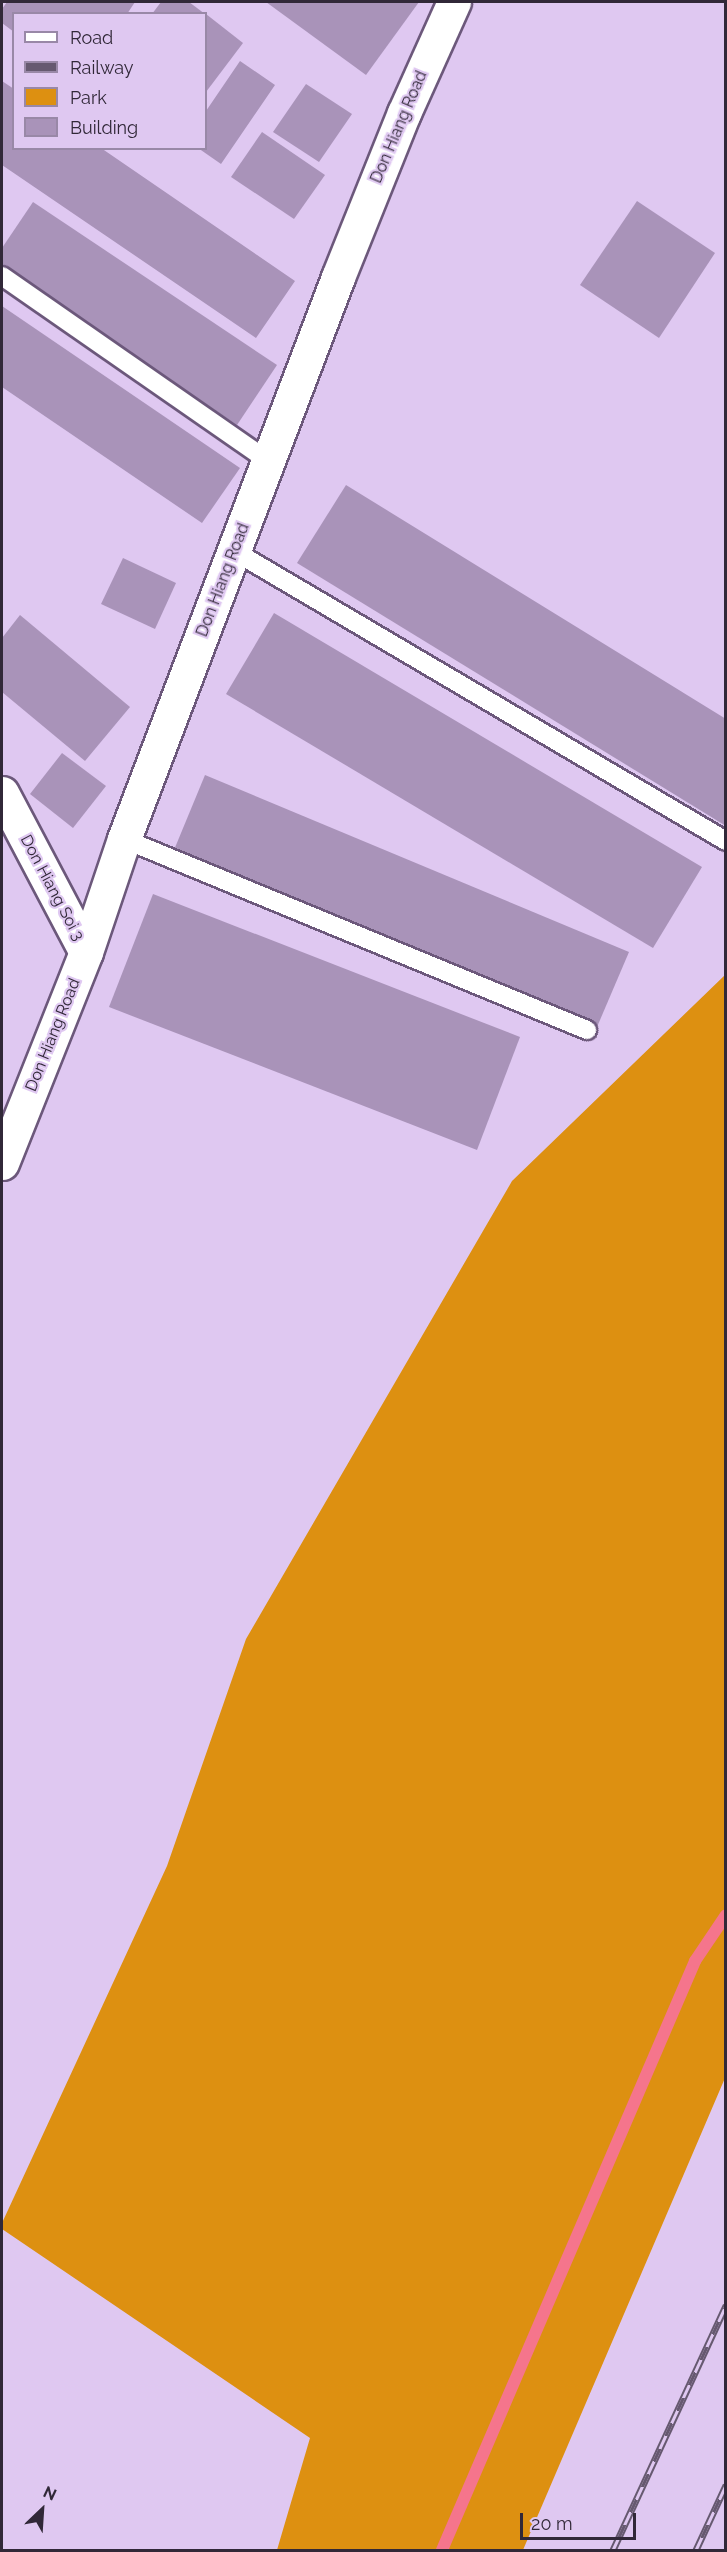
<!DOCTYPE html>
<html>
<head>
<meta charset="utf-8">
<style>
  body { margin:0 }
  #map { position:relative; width:727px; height:2552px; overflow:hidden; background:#dfc8f1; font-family:Raleway,sans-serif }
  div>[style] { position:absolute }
  .green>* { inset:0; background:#dd9011 }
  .stream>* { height:12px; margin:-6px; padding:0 6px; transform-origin:6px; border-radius:6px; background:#f5758c }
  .building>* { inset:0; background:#a993b9 }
  .roads { filter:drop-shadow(2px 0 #6c587b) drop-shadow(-2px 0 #6c587b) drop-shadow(0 2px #6c587b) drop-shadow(0 -2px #6c587b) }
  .service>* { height:18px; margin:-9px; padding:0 9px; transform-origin:9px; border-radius:9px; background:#fff }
  .minor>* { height:33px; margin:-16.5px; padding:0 16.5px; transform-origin:16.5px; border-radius:16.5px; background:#fff }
  .rail>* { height:7px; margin-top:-3.5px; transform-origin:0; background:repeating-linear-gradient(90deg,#dfc8f1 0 14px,#665970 0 28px); box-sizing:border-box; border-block:2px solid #665970 }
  span { translate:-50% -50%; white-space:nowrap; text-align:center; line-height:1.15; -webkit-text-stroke:4.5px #dfc8f1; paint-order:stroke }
  .street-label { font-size:16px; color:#312838 }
  .frame { position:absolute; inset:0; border:3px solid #312838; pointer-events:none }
  .legend { position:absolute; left:12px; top:12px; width:195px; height:138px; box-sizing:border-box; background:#dfc8f1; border:2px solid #9988a7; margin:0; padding:8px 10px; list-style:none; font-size:18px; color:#312838 }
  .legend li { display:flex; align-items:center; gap:12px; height:30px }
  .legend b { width:30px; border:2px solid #9988a7 }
  .north { position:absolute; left:12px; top:2480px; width:60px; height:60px; -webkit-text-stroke:4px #dfc8f1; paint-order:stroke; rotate:25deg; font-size:16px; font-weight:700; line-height:24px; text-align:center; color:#312838 }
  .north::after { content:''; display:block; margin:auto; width:21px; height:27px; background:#312838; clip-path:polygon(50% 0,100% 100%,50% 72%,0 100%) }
  .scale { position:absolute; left:520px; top:2513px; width:116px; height:27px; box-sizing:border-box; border:3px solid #312838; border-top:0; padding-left:8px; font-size:18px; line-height:21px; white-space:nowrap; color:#312838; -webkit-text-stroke:4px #dfc8f1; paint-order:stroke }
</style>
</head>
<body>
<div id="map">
  <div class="green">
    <div style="clip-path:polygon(725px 975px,725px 2078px,523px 2550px,277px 2550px,310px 2438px,2px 2229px,2px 2223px,167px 1866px,246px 1639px,512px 1181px)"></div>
  </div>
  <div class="stream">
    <div style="left:442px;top:2550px;width:641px;rotate:-66.75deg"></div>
    <div style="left:695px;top:1961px;width:55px;rotate:-56deg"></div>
  </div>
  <div class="building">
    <div style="clip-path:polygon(7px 2px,135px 2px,127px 14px,14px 14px,14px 32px,2px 23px,2px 9px)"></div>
    <div style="clip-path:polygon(161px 2px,189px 2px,205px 14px,152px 14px)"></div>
    <div style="clip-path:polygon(266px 2px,419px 2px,366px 75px)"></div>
    <div style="clip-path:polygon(206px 14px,243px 43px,206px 92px)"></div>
    <div style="clip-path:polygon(240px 61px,275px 85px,221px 164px,198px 148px,206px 148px,206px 111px)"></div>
    <div style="clip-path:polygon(2px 81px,14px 89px,14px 148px,101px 148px,295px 281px,256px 338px,2px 165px)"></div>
    <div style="clip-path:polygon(306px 84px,352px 114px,319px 162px,273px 132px)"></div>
    <div style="clip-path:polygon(262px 132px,325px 175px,294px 219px,231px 177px)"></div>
    <div style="clip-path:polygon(637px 201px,715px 253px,659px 338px,580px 285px)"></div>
    <div style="clip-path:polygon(33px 202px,277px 365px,237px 425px,2px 267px,2px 248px)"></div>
    <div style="clip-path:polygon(2px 306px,240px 468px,202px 523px,2px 387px)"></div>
    <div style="clip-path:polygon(346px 485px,726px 719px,726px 826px,297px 563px)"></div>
    <div style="clip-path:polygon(123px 558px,176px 583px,155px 629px,101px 604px)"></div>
    <div style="clip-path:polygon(274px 613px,702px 867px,653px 948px,226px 694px)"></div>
    <div style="clip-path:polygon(20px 615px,130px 707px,85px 761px,2px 692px,2px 638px)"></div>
    <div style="clip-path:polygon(62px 753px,106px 786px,73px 828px,30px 794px)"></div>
    <div style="clip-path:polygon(205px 775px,629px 952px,597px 1027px,174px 850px)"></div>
    <div style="clip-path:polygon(153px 894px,520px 1037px,477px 1150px,109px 1007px)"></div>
  </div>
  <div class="roads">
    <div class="service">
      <div style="left:2px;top:276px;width:323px;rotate:34.8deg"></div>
      <div style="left:234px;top:551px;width:571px;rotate:30.52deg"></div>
      <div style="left:124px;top:839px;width:501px;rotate:22.42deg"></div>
    </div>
    <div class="minor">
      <div style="left:2px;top:793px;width:180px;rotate:62.2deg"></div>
      <div style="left:2px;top:1163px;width:227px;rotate:-68.3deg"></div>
      <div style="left:86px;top:952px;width:119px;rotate:-71.4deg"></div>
      <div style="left:124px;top:839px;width:601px;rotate:-69.15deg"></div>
      <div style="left:338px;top:277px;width:177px;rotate:-68.1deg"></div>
      <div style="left:404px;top:113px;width:122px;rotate:-65.8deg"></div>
    </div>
  </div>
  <div class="rail">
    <div style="left:613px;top:2550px;width:270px;rotate:-65.2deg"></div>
    <div style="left:696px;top:2550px;width:72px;rotate:-65.2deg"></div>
  </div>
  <div class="street-label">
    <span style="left:399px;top:127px;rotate:-67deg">Don Hiang Road</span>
    <span style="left:223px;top:580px;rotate:-69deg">Don Hiang Road</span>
    <span style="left:52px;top:888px;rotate:62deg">Don Hiang Soi 3</span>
    <span style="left:53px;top:1035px;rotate:-68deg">Don Hiang Road</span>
  </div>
  <div class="frame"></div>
  <ul class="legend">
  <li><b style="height:8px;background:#fff"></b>Road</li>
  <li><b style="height:8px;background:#665970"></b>Railway</li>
  <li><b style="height:16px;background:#dd9011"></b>Park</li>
  <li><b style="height:16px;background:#a993b9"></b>Building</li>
  </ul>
  <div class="north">N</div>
  <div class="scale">20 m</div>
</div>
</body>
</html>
